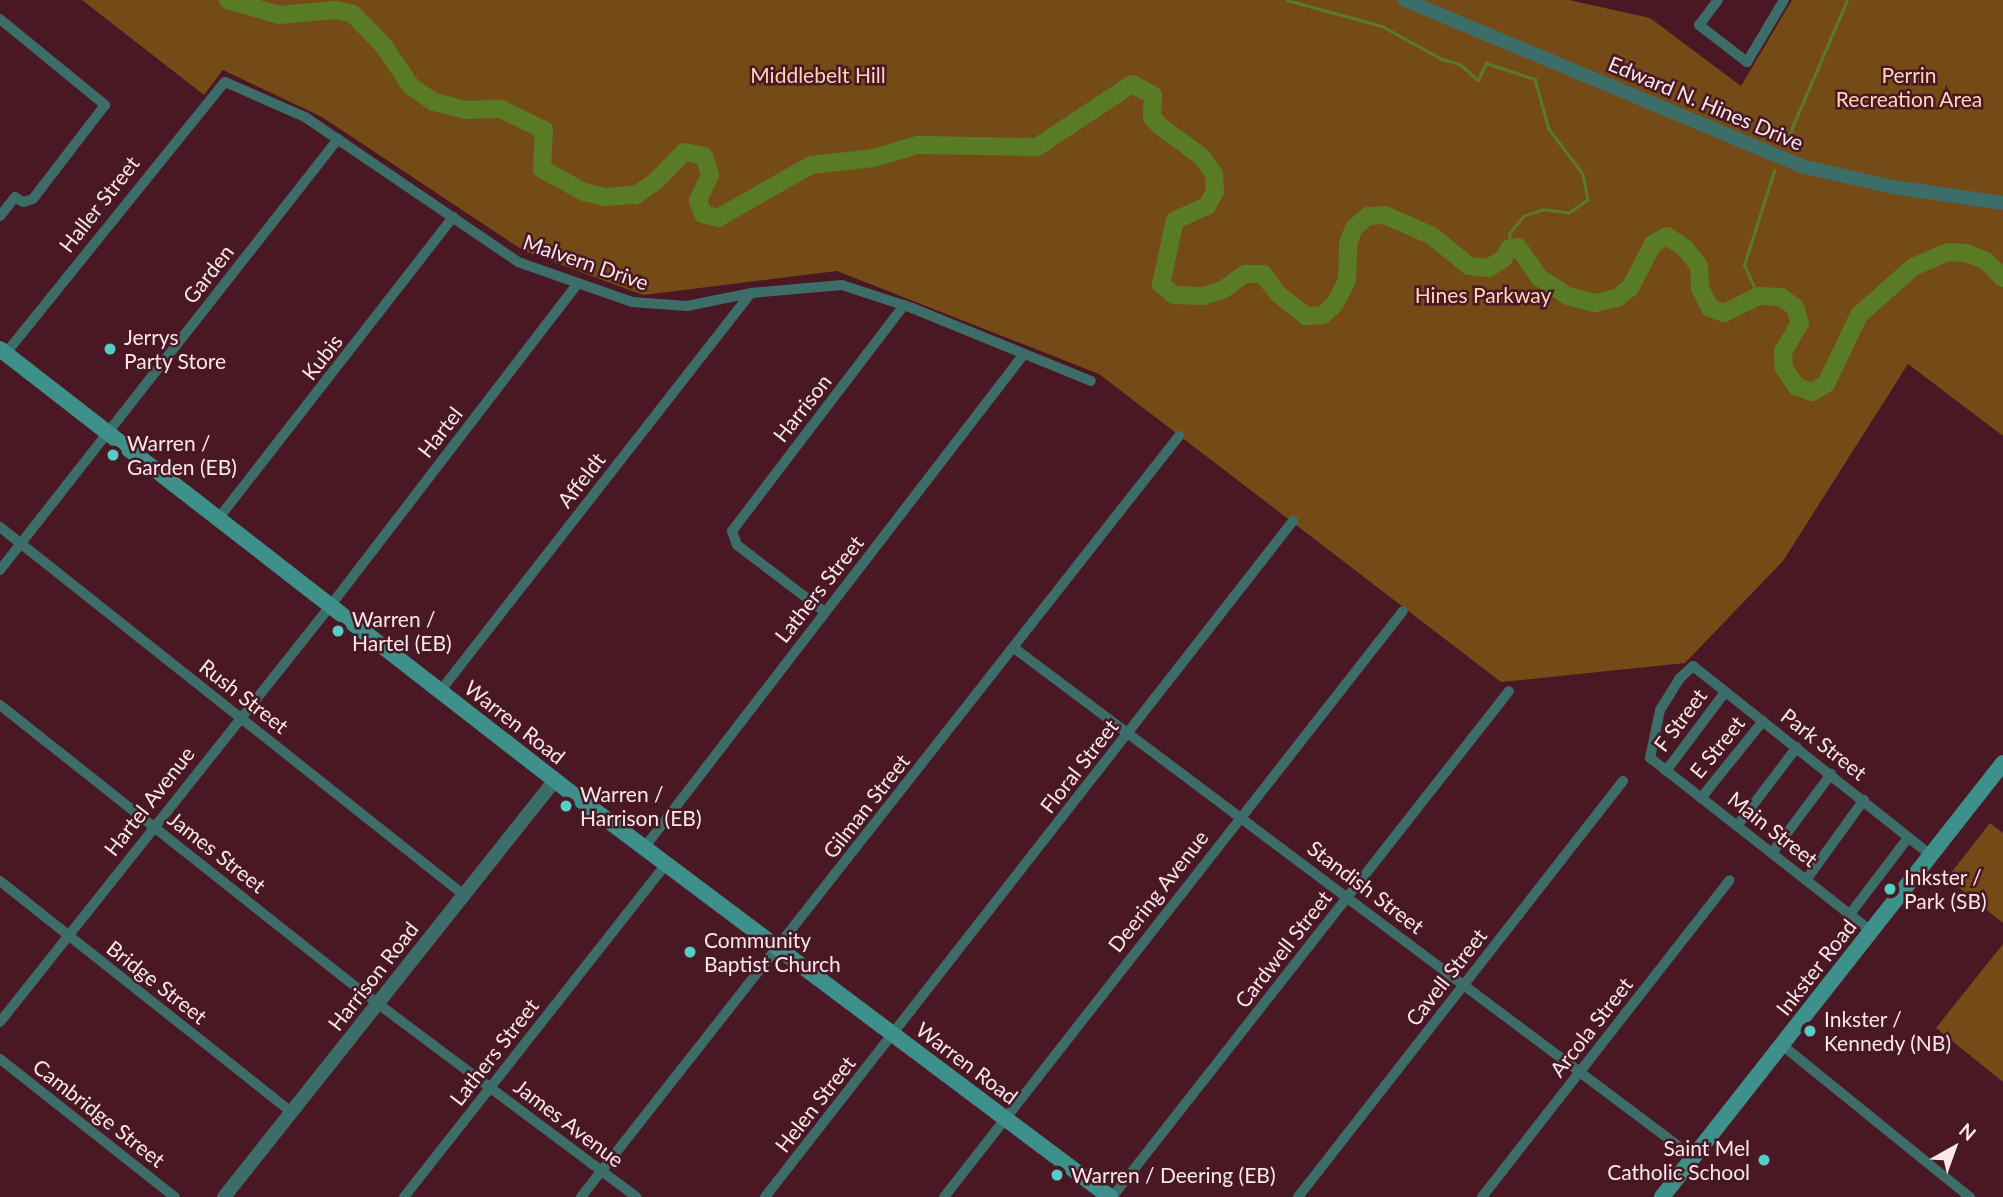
<!DOCTYPE html>
<html>
<head>
<meta charset="utf-8">
<style>
  body { margin:0 }
  #map { position:relative; width:2003px; height:1197px; overflow:hidden; background:#491824; font-family:Lato,sans-serif }
  div>[style] { position:absolute }
  .green>* { inset:0; background:#744b17 }
  .stream>* { height:2.5px; margin:-1.25px; padding:0 1.25px; transform-origin:1.25px; border-radius:1.25px; background:#5a7b26 }
  .river>* { height:18px; margin:-9px; padding:0 9px; transform-origin:9px; border-radius:9px; background:#5a7b26 }
  .minor>* { height:10px; margin:-5px; padding:0 5px; transform-origin:5px; border-radius:5px; background:#3c6d68 }
  .tertiary>* { height:14px; margin:-7px; padding:0 7px; transform-origin:7px; border-radius:7px; background:#3c6d68 }
  .secondary>* { height:16px; margin:-8px; padding:0 8px; transform-origin:8px; border-radius:8px; background:#3e918a }
  .dots>* { width:19px; height:19px; translate:-50% -50%; box-sizing:border-box; border:4px solid #491824; border-radius:50% }
  span { translate:-50% -50%; white-space:nowrap; text-align:center; line-height:1.15; -webkit-text-stroke:5px #491824; paint-order:stroke }
  .park-label { font-size:21px; color:#fad8b5 }
  .street-label { font-size:21px; color:#fbe7e9 }
  .poi-label { font-size:21px; color:#fbe7e9 }
  .left { translate:0 -50%; text-align:left }
  .right { translate:-100% -50%; text-align:right }
  .north { position:absolute; left:1919px; top:1113px; width:70px; height:70px; -webkit-text-stroke:5px #491824; paint-order:stroke; rotate:40deg; font-size:19px; font-weight:700; line-height:28px; text-align:center; color:#fbe7e9 }
  .north::after { content:''; display:block; margin:auto; width:24px; height:32px; background:#fbe7e9; clip-path:polygon(50% 0,100% 100%,50% 72%,0 100%) }
</style>
</head>
<body>
<div id="map">
  <div class="green">
    <div style="clip-path:polygon(82px 0,1569px 0,1650px 18px,1741px 86px,1792px 0,2003px 0,2003px 436px,1908px 364px,1783px 561px,1685px 663px,1501px 682px,1099px 374px,837px 271px,643px 295px,524px 251px,322px 117px,223px 70px,204px 95px)"></div>
    <div style="clip-path:polygon(1990px 823px,2003px 833px,2003px 923px,1947px 878px)"></div>
    <div style="clip-path:polygon(2003px 944px,2003px 1082px,1936px 1028px)"></div>
  </div>
  <div class="stream">
    <div style="left:1287px;top:0;width:98px;rotate:15.3deg"></div>
    <div style="left:1382px;top:26px;width:68px;rotate:28.8deg"></div>
    <div style="left:1442px;top:59px;width:19px;rotate:16deg"></div>
    <div style="left:1460px;top:64px;width:24px;rotate:42deg"></div>
    <div style="left:1478px;top:80px;width:19px;rotate:-65deg"></div>
    <div style="left:1486px;top:63px;width:52px;rotate:18.1deg"></div>
    <div style="left:1535px;top:79px;width:52px;rotate:74.4deg"></div>
    <div style="left:1549px;top:129px;width:56px;rotate:52.9deg"></div>
    <div style="left:1583px;top:174px;width:26px;rotate:79deg"></div>
    <div style="left:1588px;top:200px;width:23px;rotate:146deg"></div>
    <div style="left:1569px;top:213px;width:26px;rotate:-173deg"></div>
    <div style="left:1543px;top:210px;width:20px;rotate:162deg"></div>
    <div style="left:1524px;top:216px;width:22px;rotate:129deg"></div>
    <div style="left:1510px;top:233px;width:16px;rotate:94deg"></div>
    <div style="left:1785px;top:144px;width:157px;rotate:-66.7deg"></div>
    <div style="left:1758px;top:296px;width:34px;rotate:-114deg"></div>
    <div style="left:1744px;top:265px;width:99px;rotate:-72.3deg"></div>
  </div>
  <div class="river">
    <div style="left:228px;top:0;width:53px;rotate:16.4deg"></div>
    <div style="left:279px;top:15px;width:57px;rotate:-5deg"></div>
    <div style="left:336px;top:10px;width:17px;rotate:13deg"></div>
    <div style="left:353px;top:14px;width:43px;rotate:45.9deg"></div>
    <div style="left:383px;top:45px;width:50px;rotate:55.7deg"></div>
    <div style="left:411px;top:86px;width:28px;rotate:35deg"></div>
    <div style="left:434px;top:102px;width:33px;rotate:14deg"></div>
    <div style="left:466px;top:110px;width:35px;rotate:-2deg"></div>
    <div style="left:501px;top:109px;width:48px;rotate:26deg"></div>
    <div style="left:544px;top:130px;width:39px;rotate:93deg"></div>
    <div style="left:542px;top:169px;width:48px;rotate:28.7deg"></div>
    <div style="left:584px;top:192px;width:22px;rotate:13deg"></div>
    <div style="left:605px;top:197px;width:31px;rotate:-4deg"></div>
    <div style="left:636px;top:195px;width:24px;rotate:-35deg"></div>
    <div style="left:656px;top:181px;width:40px;rotate:-46deg"></div>
    <div style="left:684px;top:152px;width:20px;rotate:11deg"></div>
    <div style="left:704px;top:156px;width:20px;rotate:72deg"></div>
    <div style="left:710px;top:175px;width:29px;rotate:115deg"></div>
    <div style="left:698px;top:201px;width:14px;rotate:69deg"></div>
    <div style="left:703px;top:214px;width:16px;rotate:15deg"></div>
    <div style="left:718px;top:218px;width:107px;rotate:-29.7deg"></div>
    <div style="left:811px;top:165px;width:62px;rotate:-6.4deg"></div>
    <div style="left:873px;top:158px;width:47px;rotate:-16.1deg"></div>
    <div style="left:918px;top:145px;width:119px;rotate:1deg"></div>
    <div style="left:1037px;top:147px;width:114px;rotate:-33.6deg"></div>
    <div style="left:1132px;top:84px;width:24px;rotate:28deg"></div>
    <div style="left:1153px;top:95px;width:22px;rotate:93deg"></div>
    <div style="left:1152px;top:117px;width:12px;rotate:48deg"></div>
    <div style="left:1160px;top:126px;width:52px;rotate:36.4deg"></div>
    <div style="left:1202px;top:157px;width:21px;rotate:55deg"></div>
    <div style="left:1214px;top:174px;width:18px;rotate:87deg"></div>
    <div style="left:1215px;top:192px;width:16px;rotate:120deg"></div>
    <div style="left:1207px;top:206px;width:35px;rotate:156deg"></div>
    <div style="left:1175px;top:220px;width:66px;rotate:102.3deg"></div>
    <div style="left:1161px;top:284px;width:17px;rotate:40deg"></div>
    <div style="left:1174px;top:295px;width:29px;rotate:2deg"></div>
    <div style="left:1203px;top:296px;width:22px;rotate:-18deg"></div>
    <div style="left:1224px;top:289px;width:26px;rotate:-36deg"></div>
    <div style="left:1245px;top:274px;width:18px"></div>
    <div style="left:1263px;top:274px;width:25px;rotate:53deg"></div>
    <div style="left:1278px;top:294px;width:36px;rotate:38deg"></div>
    <div style="left:1306px;top:316px;width:17px;rotate:-3deg"></div>
    <div style="left:1323px;top:315px;width:16px;rotate:-43deg"></div>
    <div style="left:1335px;top:304px;width:27px;rotate:-63deg"></div>
    <div style="left:1347px;top:280px;width:37px;rotate:-88deg"></div>
    <div style="left:1348px;top:243px;width:16px;rotate:-68deg"></div>
    <div style="left:1354px;top:228px;width:18px;rotate:-41deg"></div>
    <div style="left:1368px;top:216px;width:17px;rotate:-3deg"></div>
    <div style="left:1385px;top:215px;width:51px;rotate:24.1deg"></div>
    <div style="left:1432px;top:236px;width:48px;rotate:39deg"></div>
    <div style="left:1469px;top:266px;width:19px;rotate:6deg"></div>
    <div style="left:1488px;top:268px;width:17px;rotate:-31deg"></div>
    <div style="left:1503px;top:259px;width:12px;rotate:-59deg"></div>
    <div style="left:1509px;top:249px;width:9px;rotate:-13deg"></div>
    <div style="left:1518px;top:247px;width:38px;rotate:55deg"></div>
    <div style="left:1540px;top:278px;width:33px;rotate:33deg"></div>
    <div style="left:1568px;top:296px;width:28px;rotate:15deg"></div>
    <div style="left:1595px;top:303px;width:23px;rotate:-13deg"></div>
    <div style="left:1617px;top:298px;width:16px;rotate:-38deg"></div>
    <div style="left:1630px;top:288px;width:50px;rotate:-62.4deg"></div>
    <div style="left:1653px;top:244px;width:16px;rotate:-30deg"></div>
    <div style="left:1667px;top:236px;width:22px;rotate:34deg"></div>
    <div style="left:1685px;top:248px;width:23px;rotate:52deg"></div>
    <div style="left:1699px;top:266px;width:22px;rotate:87deg"></div>
    <div style="left:1700px;top:288px;width:22px;rotate:63deg"></div>
    <div style="left:1710px;top:308px;width:15px;rotate:20deg"></div>
    <div style="left:1724px;top:313px;width:39px;rotate:-26deg"></div>
    <div style="left:1759px;top:296px;width:22px;rotate:3deg"></div>
    <div style="left:1781px;top:297px;width:17px;rotate:36deg"></div>
    <div style="left:1795px;top:307px;width:17px;rotate:73deg"></div>
    <div style="left:1800px;top:323px;width:33px;rotate:121deg"></div>
    <div style="left:1783px;top:351px;width:17px;rotate:87deg"></div>
    <div style="left:1784px;top:368px;width:22px;rotate:56deg"></div>
    <div style="left:1796px;top:386px;width:17px;rotate:21deg"></div>
    <div style="left:1812px;top:392px;width:16px;rotate:-30deg"></div>
    <div style="left:1826px;top:384px;width:76px;rotate:-64.4deg"></div>
    <div style="left:1859px;top:315px;width:72px;rotate:-41.6deg"></div>
    <div style="left:1913px;top:267px;width:39px;rotate:-23deg"></div>
    <div style="left:1949px;top:252px;width:17px;rotate:3deg"></div>
    <div style="left:1966px;top:253px;width:22px;rotate:22deg"></div>
    <div style="left:1986px;top:261px;width:24px;rotate:45deg"></div>
  </div>
  <div class="minor">
    <div style="left:1718px;top:0;width:31px;rotate:127deg"></div>
    <div style="left:1699px;top:25px;width:61px;rotate:37.6deg"></div>
    <div style="left:1747px;top:62px;width:72px;rotate:-59.2deg"></div>
    <div style="left:0;top:19px;width:136px;rotate:39.3deg"></div>
    <div style="left:105px;top:105px;width:118px;rotate:127.5deg"></div>
    <div style="left:33px;top:199px;width:10px;rotate:163deg"></div>
    <div style="left:23px;top:202px;width:9px;rotate:-148deg"></div>
    <div style="left:15px;top:197px;width:24px;rotate:128deg"></div>
    <div style="left:6px;top:353px;width:348px;rotate:-51.1deg"></div>
    <div style="left:225px;top:82px;width:87px;rotate:23.6deg"></div>
    <div style="left:305px;top:117px;width:258px;rotate:34.2deg"></div>
    <div style="left:518px;top:262px;width:121px;rotate:19.3deg"></div>
    <div style="left:632px;top:302px;width:55px;rotate:4.2deg"></div>
    <div style="left:687px;top:306px;width:65px;rotate:-11.5deg"></div>
    <div style="left:751px;top:293px;width:91px;rotate:-5deg"></div>
    <div style="left:842px;top:285px;width:74px;rotate:18.2deg"></div>
    <div style="left:912px;top:308px;width:193px;rotate:22.2deg"></div>
    <div style="left:218px;top:519px;width:383px;rotate:-52.1deg"></div>
    <div style="left:0;top:527px;width:592px;rotate:38.42deg"></div>
    <div style="left:0;top:570px;width:548px;rotate:-51.9deg"></div>
    <div style="left:825px;top:612px;width:111px;rotate:-142.7deg"></div>
    <div style="left:737px;top:545px;width:15px;rotate:-110deg"></div>
    <div style="left:732px;top:531px;width:284px;rotate:-52.7deg"></div>
    <div style="left:1014px;top:648px;width:849px;rotate:36.86deg"></div>
    <div style="left:441px;top:690px;width:504px;rotate:-52.02deg"></div>
    <div style="left:0;top:705px;width:466px;rotate:38.4deg"></div>
    <div style="left:365px;top:994px;width:339px;rotate:36.8deg"></div>
    <div style="left:1666px;top:771px;width:99px;rotate:-53.2deg"></div>
    <div style="left:1701px;top:798px;width:99px;rotate:-51.2deg"></div>
    <div style="left:1737px;top:826px;width:99px;rotate:-52.8deg"></div>
    <div style="left:644px;top:848px;width:623px;rotate:-52.43deg"></div>
    <div style="left:1772px;top:853px;width:99px;rotate:-53.2deg"></div>
    <div style="left:1806px;top:880px;width:99px;rotate:-54.1deg"></div>
    <div style="left:0;top:881px;width:372px;rotate:38.4deg"></div>
    <div style="left:1850px;top:914px;width:96px;rotate:-52.7deg"></div>
    <div style="left:1871px;top:931px;width:281px;rotate:-141.9deg"></div>
    <div style="left:1650px;top:758px;width:49px;rotate:-78.2deg"></div>
    <div style="left:1660px;top:710px;width:36px;rotate:-58deg"></div>
    <div style="left:1679px;top:679px;width:19px;rotate:-43deg"></div>
    <div style="left:1693px;top:666px;width:304px;rotate:38.5deg"></div>
    <div style="left:0;top:1022px;width:532px;rotate:-51.56deg"></div>
    <div style="left:331px;top:605px;width:406px;rotate:-52.5deg"></div>
    <div style="left:1782px;top:1045px;width:242px;rotate:39deg"></div>
    <div style="left:0;top:1059px;width:223px;rotate:38.3deg"></div>
    <div style="left:404px;top:1197px;width:424px;rotate:-51.8deg"></div>
    <div style="left:581px;top:1197px;width:968px;rotate:-51.84deg"></div>
    <div style="left:765px;top:1197px;width:858px;rotate:-52.01deg"></div>
    <div style="left:944px;top:1197px;width:744px;rotate:-51.93deg"></div>
    <div style="left:1112px;top:1197px;width:643px;rotate:-51.88deg"></div>
    <div style="left:1298px;top:1197px;width:528px;rotate:-52deg"></div>
    <div style="left:1482px;top:1197px;width:402px;rotate:-52deg"></div>
  </div>
  <div class="tertiary">
    <div style="left:1405px;top:0;width:429px;rotate:22.7deg"></div>
    <div style="left:1801px;top:166px;width:94px;rotate:12.9deg"></div>
    <div style="left:1893px;top:187px;width:111px;rotate:8.3deg"></div>
    <div style="left:224px;top:1197px;width:532px;rotate:-51.56deg"></div>
  </div>
  <div class="secondary">
    <div style="left:0;top:349px;width:727px;rotate:37.85deg"></div>
    <div style="left:574px;top:795px;width:670px;rotate:36.87deg"></div>
    <div style="left:1662px;top:1197px;width:552px;rotate:-51.84deg"></div>
  </div>
  <div class="dots">
    <div style="left:110px;top:349px;background:#55cec5"></div>
    <div style="left:113px;top:455px;background:#55cec5"></div>
    <div style="left:338px;top:631px;background:#55cec5"></div>
    <div style="left:566px;top:806px;background:#55cec5"></div>
    <div style="left:1890px;top:889px;background:#55cec5"></div>
    <div style="left:690px;top:952px;background:#55cec5"></div>
    <div style="left:1810px;top:1031px;background:#55cec5"></div>
    <div style="left:1764px;top:1160px;background:#55cec5"></div>
    <div style="left:1057px;top:1175px;background:#55cec5"></div>
  </div>
  <div class="park-label">
    <span style="left:818px;top:75px">Middlebelt Hill</span>
    <span style="left:1909px;top:87px">Perrin<br>Recreation Area</span>
    <span style="left:1483px;top:295px">Hines Parkway</span>
  </div>
  <div class="street-label">
    <span style="left:1706px;top:103px;rotate:23deg">Edward N. Hines Drive</span>
    <span style="left:99px;top:204px;rotate:-52deg">Haller Street</span>
    <span style="left:586px;top:262px;rotate:19deg">Malvern Drive</span>
    <span style="left:208px;top:274px;rotate:-52deg">Garden</span>
    <span style="left:322px;top:357px;rotate:-52deg">Kubis</span>
    <span style="left:802px;top:408px;rotate:-52deg">Harrison</span>
    <span style="left:440px;top:432px;rotate:-52deg">Hartel</span>
    <span style="left:581px;top:480px;rotate:-52deg">Affeldt</span>
    <span style="left:819px;top:589px;rotate:-52deg">Lathers Street</span>
    <span style="left:244px;top:696px;rotate:38deg">Rush Street</span>
    <span style="left:1680px;top:720px;rotate:-53deg">F Street</span>
    <span style="left:515px;top:722px;rotate:38deg">Warren Road</span>
    <span style="left:1824px;top:744px;rotate:38deg">Park Street</span>
    <span style="left:1717px;top:747px;rotate:-51deg">E Street</span>
    <span style="left:1079px;top:766px;rotate:-52deg">Floral Street</span>
    <span style="left:149px;top:801px;rotate:-52deg">Hartel Avenue</span>
    <span style="left:866px;top:806px;rotate:-52deg">Gilman Street</span>
    <span style="left:1773px;top:829px;rotate:38deg">Main Street</span>
    <span style="left:217px;top:852px;rotate:38deg">James Street</span>
    <span style="left:1366px;top:887px;rotate:37deg">Standish Street</span>
    <span style="left:1158px;top:891px;rotate:-52deg">Deering Avenue</span>
    <span style="left:1283px;top:949px;rotate:-52deg">Cardwell Street</span>
    <span style="left:1816px;top:967px;rotate:-52deg">Inkster Road</span>
    <span style="left:373px;top:976px;rotate:-52deg">Harrison Road</span>
    <span style="left:1446px;top:977px;rotate:-52deg">Cavell Street</span>
    <span style="left:157px;top:982px;rotate:38deg">Bridge Street</span>
    <span style="left:1591px;top:1027px;rotate:-52deg">Arcola Street</span>
    <span style="left:494px;top:1052px;rotate:-52deg">Lathers Street</span>
    <span style="left:967px;top:1063px;rotate:37deg">Warren Road</span>
    <span style="left:815px;top:1104px;rotate:-52deg">Helen Street</span>
    <span style="left:99px;top:1113px;rotate:38deg">Cambridge Street</span>
    <span style="left:569px;top:1123px;rotate:37deg">James Avenue</span>
  </div>
  <div class="poi-label">
    <span class="left" style="left:124px;top:349px">Jerrys<br>Party Store</span>
    <span class="left" style="left:127px;top:455px">Warren /<br>Garden (EB)</span>
    <span class="left" style="left:352px;top:631px">Warren /<br>Hartel (EB)</span>
    <span class="left" style="left:580px;top:806px">Warren /<br>Harrison (EB)</span>
    <span class="left" style="left:1904px;top:889px">Inkster /<br>Park (SB)</span>
    <span class="left" style="left:704px;top:952px">Community<br>Baptist Church</span>
    <span class="left" style="left:1824px;top:1031px">Inkster /<br>Kennedy (NB)</span>
    <span class="right" style="left:1750px;top:1160px">Saint Mel<br>Catholic School</span>
    <span class="left" style="left:1071px;top:1175px">Warren / Deering (EB)</span>
  </div>
  <div class="north">N</div>
</div>
</body>
</html>
